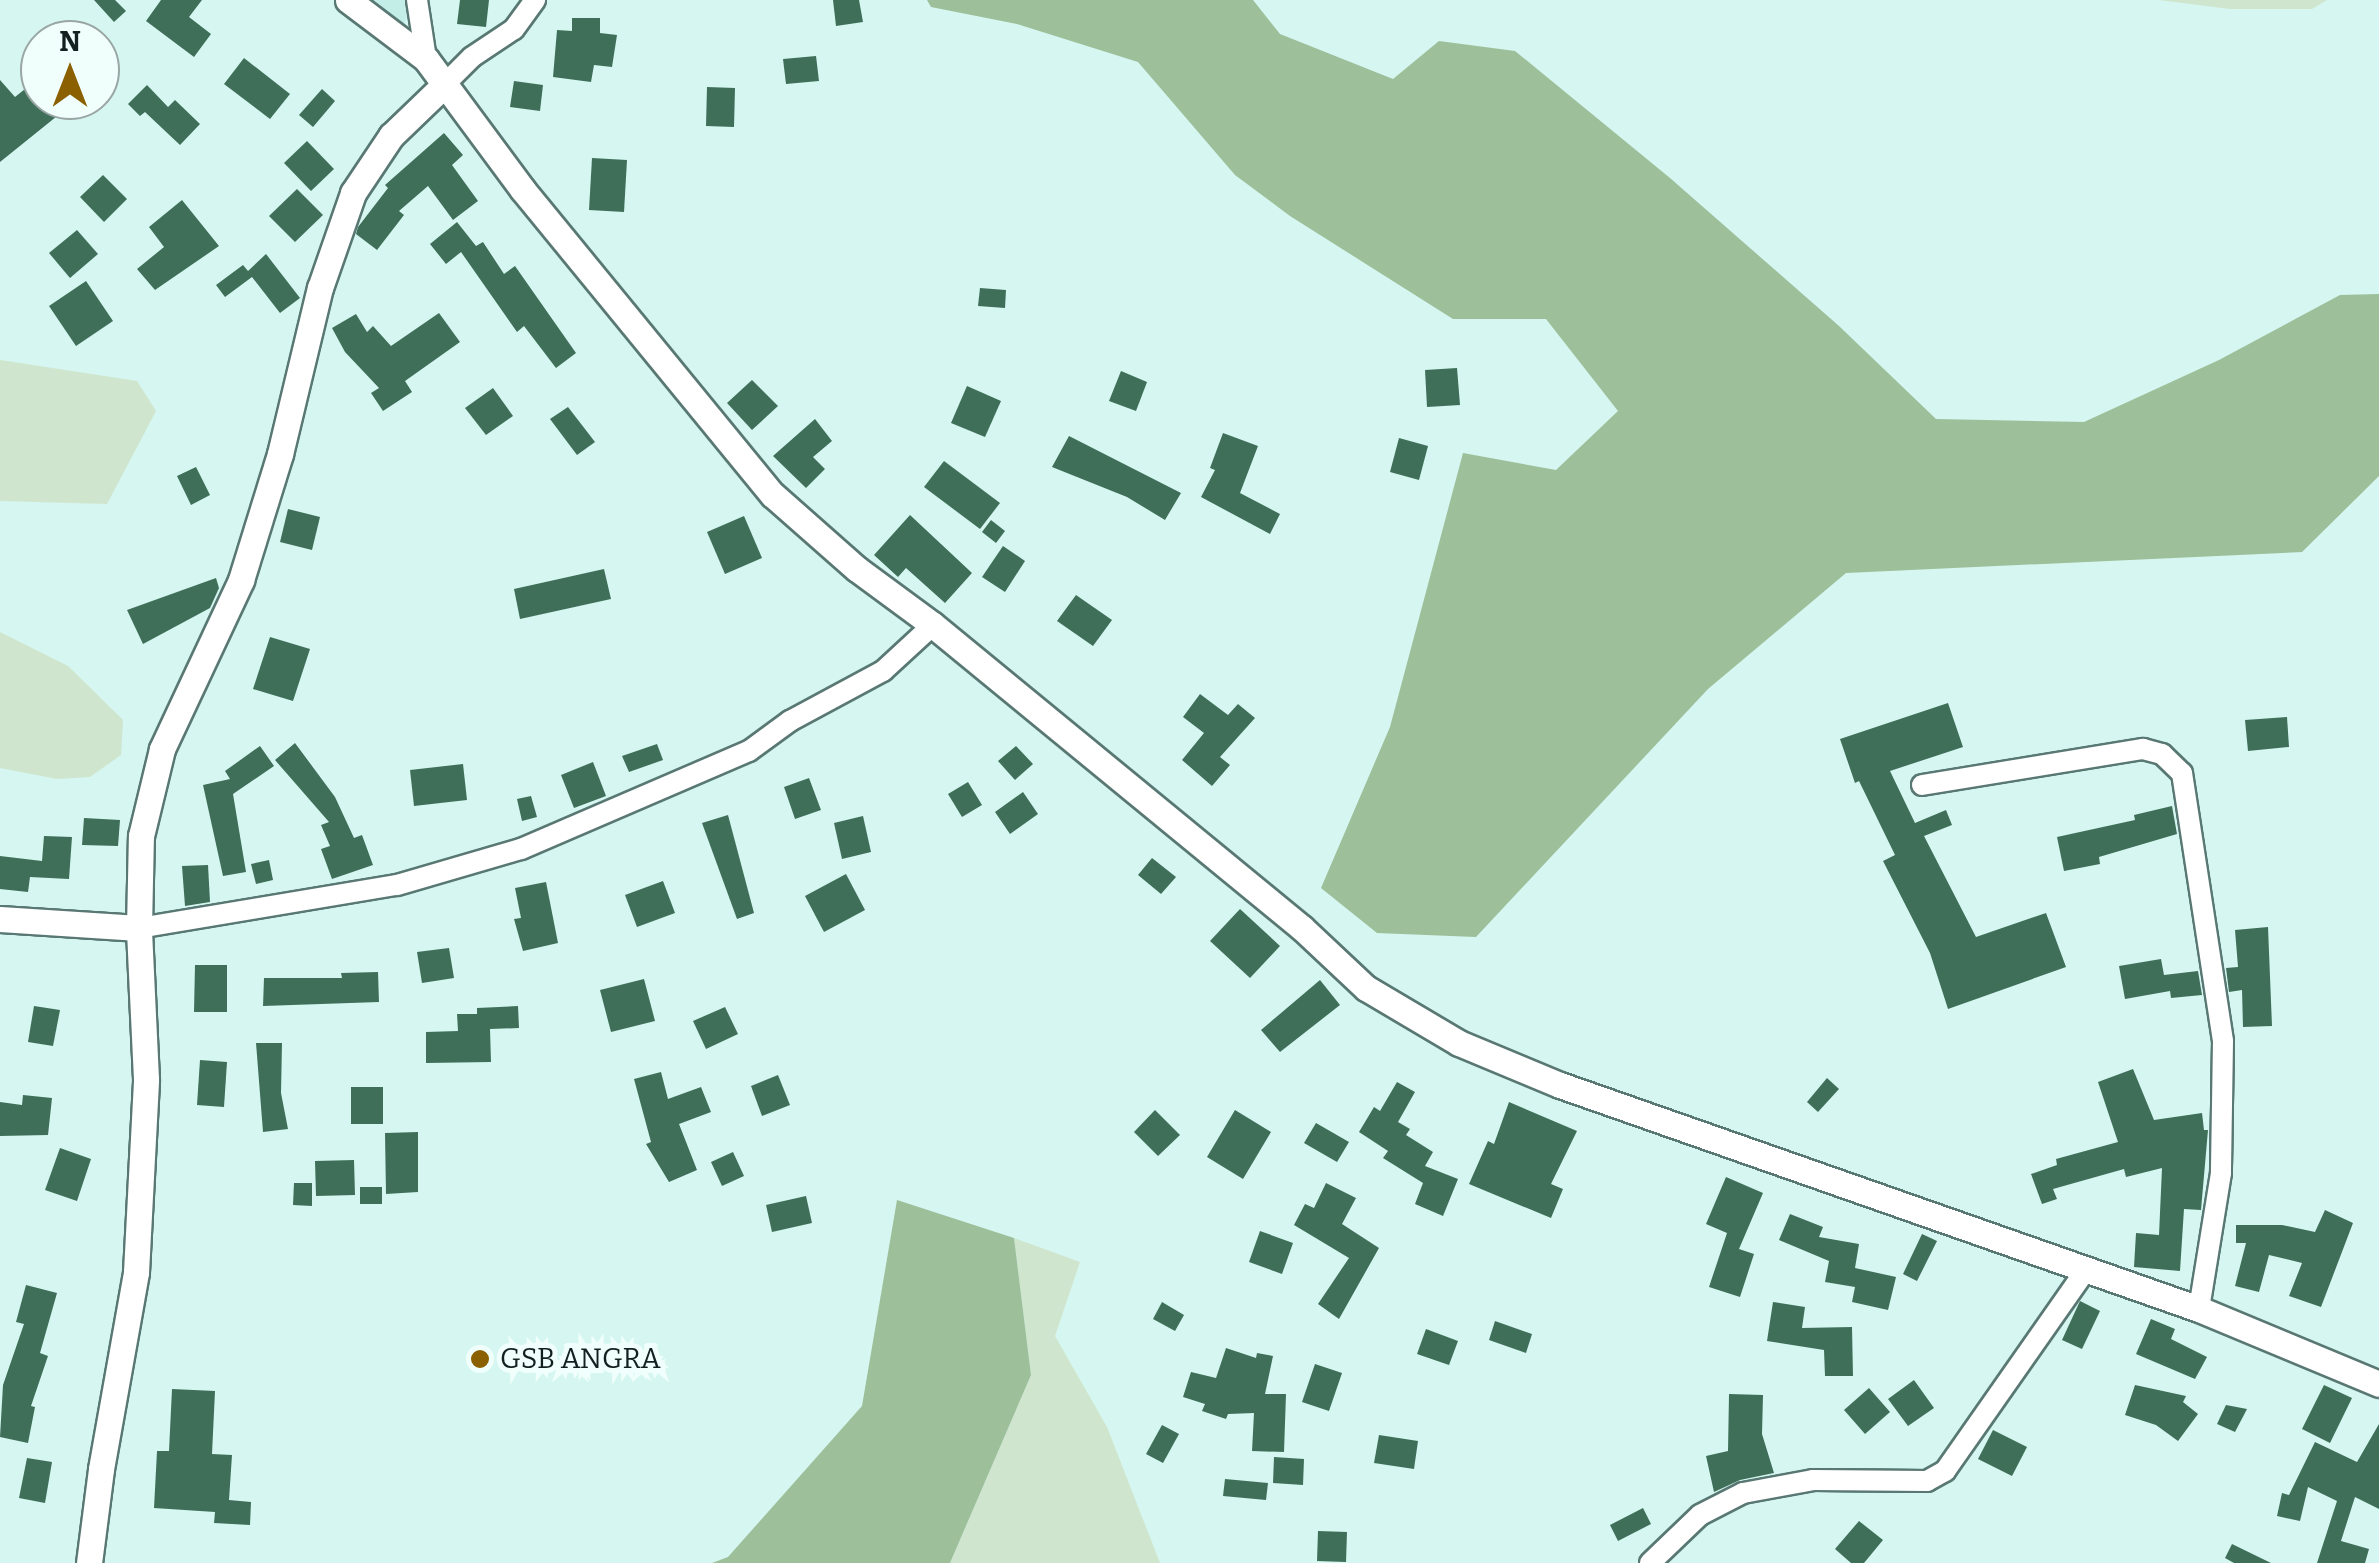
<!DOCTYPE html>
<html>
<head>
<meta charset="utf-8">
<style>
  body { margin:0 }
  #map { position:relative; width:2379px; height:1563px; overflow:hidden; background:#d5f6f1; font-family:Bitter,serif }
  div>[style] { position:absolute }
  .built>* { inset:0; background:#c2eee7 }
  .green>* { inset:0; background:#d0e5cd }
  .forest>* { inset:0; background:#9dbf99 }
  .building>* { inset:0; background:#3f6f59 }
  .roads { filter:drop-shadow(2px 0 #597873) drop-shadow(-2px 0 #597873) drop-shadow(0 2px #597873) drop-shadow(0 -2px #597873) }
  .minor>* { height:20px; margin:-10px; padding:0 10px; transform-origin:10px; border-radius:10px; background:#fff }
  .tertiary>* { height:25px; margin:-12.5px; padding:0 12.5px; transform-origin:12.5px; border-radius:12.5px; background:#fff }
  .dots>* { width:28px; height:28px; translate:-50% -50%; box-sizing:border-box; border:5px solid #f1fffc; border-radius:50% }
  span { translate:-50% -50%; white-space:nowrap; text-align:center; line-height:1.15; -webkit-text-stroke:10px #f1fffc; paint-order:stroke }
  .poi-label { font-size:28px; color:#14201f }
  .left { translate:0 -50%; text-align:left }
  .north { position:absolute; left:20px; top:20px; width:100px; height:100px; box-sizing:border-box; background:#f1fffc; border:2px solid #99a6a4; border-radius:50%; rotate:0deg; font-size:28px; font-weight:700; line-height:40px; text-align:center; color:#14201f }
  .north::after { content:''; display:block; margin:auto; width:35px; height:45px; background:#8a6001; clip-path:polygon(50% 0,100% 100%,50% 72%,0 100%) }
</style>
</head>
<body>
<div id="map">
  <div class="built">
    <div style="clip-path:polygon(370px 0,411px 0,412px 1px,404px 24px)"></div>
  </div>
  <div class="green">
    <div style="clip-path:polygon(2159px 0,2327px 0,2312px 9px,2230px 9px)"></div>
    <div style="clip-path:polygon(0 360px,137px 381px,156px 411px,107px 504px,0 501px)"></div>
    <div style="clip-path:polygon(0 632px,68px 666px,123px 720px,121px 755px,90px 777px,57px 779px,0 768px)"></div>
    <div style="clip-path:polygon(1014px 1238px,1080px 1262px,1055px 1336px,1107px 1427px,1160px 1563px,950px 1563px,1031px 1375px)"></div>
  </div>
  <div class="forest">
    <div style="clip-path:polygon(927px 0,1253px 0,1280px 34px,1393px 79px,1439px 41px,1515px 51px,1670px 178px,1839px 326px,1936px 419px,2084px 422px,2219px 360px,2340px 295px,2379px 294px,2379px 476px,2302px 552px,1846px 573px,1708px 689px,1476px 937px,1377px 933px,1321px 888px,1390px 727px,1463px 453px,1556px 470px,1618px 411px,1546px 319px,1453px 319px,1290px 216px,1235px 175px,1138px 62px,1017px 24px,931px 7px)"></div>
    <div style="clip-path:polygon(897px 1200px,1014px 1238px,1031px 1375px,950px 1563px,712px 1563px,728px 1557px,862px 1406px)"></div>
  </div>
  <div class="building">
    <div style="clip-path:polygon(94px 0,115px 0,126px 11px,114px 22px)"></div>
    <div style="clip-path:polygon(161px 0,202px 0,189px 17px,211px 34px,194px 57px,146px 21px)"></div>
    <div style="clip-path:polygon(460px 0,489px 0,486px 27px,457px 24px)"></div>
    <div style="clip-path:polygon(833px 0,859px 0,863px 22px,836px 26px)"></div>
    <div style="clip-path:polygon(572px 18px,600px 18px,600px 33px,617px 35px,612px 67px,594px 65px,591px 82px,553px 77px,557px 30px,572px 31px)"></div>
    <div style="clip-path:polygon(816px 56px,819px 81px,786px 84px,783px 59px)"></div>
    <div style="clip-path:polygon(244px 58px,290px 94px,270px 119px,224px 84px)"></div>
    <div style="clip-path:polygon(40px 77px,40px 100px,77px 100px,0 162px,0 80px,15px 97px)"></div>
    <div style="clip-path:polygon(514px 81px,543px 85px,540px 111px,510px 107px)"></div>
    <div style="clip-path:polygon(147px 85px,168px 107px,175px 100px,200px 124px,180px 145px,145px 112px,140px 116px,128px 104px)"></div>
    <div style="clip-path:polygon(707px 87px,735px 88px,734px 127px,706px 126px)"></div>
    <div style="clip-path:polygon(322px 89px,335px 101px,313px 127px,299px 115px)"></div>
    <div style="clip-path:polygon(444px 133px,463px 155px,452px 165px,478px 201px,453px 220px,428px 186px,399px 211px,404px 215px,377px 250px,356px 234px,358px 227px,388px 188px,385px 185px)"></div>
    <div style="clip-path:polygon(307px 141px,334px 169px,311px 191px,284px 163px)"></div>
    <div style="clip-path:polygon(592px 158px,627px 160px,624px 212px,589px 210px)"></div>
    <div style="clip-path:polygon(103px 175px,127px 199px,104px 222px,80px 197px)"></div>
    <div style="clip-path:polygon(297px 189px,323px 215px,295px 242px,269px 216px)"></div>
    <div style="clip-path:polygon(182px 200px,219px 246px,155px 290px,137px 269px,164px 247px,149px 227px)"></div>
    <div style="clip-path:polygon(457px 222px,476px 246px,483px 242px,504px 274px,515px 266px,576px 353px,556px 368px,524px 326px,517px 332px,461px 252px,446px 264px,430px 244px)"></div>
    <div style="clip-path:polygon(77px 230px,98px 254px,70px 278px,49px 253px)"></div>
    <div style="clip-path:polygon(266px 254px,300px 298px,280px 313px,252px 277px,225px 297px,216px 285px,243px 265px,248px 271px)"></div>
    <div style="clip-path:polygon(86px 281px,113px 321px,76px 346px,49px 306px)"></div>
    <div style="clip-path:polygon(980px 288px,1006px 290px,1005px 308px,978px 306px)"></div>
    <div style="clip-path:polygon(439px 313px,460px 342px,405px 381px,412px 392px,383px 411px,371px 393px,379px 388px,345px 352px,332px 328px,356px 314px,367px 332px,373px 326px,391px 346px)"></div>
    <div style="clip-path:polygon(1457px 368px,1460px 405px,1427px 407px,1425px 370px)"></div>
    <div style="clip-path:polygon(1121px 371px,1147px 382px,1136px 411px,1109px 401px)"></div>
    <div style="clip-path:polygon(752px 380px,778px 406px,752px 430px,727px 403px)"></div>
    <div style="clip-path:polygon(967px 386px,1001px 401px,985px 437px,951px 423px)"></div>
    <div style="clip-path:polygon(493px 388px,513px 416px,486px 435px,465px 408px)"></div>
    <div style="clip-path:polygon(568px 407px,595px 442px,577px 455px,550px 419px)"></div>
    <div style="clip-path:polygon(815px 419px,832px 441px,813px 457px,825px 469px,806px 488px,773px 456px)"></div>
    <div style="clip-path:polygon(1223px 433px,1258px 446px,1240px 493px,1280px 514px,1270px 534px,1201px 497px,1215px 470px,1210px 468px)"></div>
    <div style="clip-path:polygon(1069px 436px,1181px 493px,1165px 520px,1127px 497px,1052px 467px)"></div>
    <div style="clip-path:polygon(1399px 438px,1428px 446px,1419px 480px,1390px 472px)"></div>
    <div style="clip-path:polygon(944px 461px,1000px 503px,980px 529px,924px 487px)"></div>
    <div style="clip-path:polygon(196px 467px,210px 495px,191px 505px,177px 476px)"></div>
    <div style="clip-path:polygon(288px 509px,320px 517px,312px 550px,280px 542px)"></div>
    <div style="clip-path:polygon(910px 515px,972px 573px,945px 603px,906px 568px,898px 577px,874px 555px)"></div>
    <div style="clip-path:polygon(744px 516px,762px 558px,725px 574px,707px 532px)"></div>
    <div style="clip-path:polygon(991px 520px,1005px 531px,996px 543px,982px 532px)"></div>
    <div style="clip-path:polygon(1003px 546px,1025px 561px,1005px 592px,982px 577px)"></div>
    <div style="clip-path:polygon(604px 569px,611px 599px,520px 619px,514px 589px)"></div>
    <div style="clip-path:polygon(216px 578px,219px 588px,210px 608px,143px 644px,127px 610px)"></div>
    <div style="clip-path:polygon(1076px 595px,1112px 620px,1093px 646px,1057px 621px)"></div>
    <div style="clip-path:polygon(270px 637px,310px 649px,293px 701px,253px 689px)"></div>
    <div style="clip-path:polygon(1200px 694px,1228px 715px,1238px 704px,1255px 718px,1220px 757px,1230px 765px,1212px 786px,1182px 760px,1204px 733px,1183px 717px)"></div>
    <div style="clip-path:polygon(1948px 703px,1963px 747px,1890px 771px,1915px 823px,1946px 810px,1952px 825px,1924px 836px,1976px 937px,2046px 913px,2066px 967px,1948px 1009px,1930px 953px,1883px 861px,1895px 855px,1859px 781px,1855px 783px,1840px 739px)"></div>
    <div style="clip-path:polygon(2287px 717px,2289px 747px,2248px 751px,2245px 720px)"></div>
    <div style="clip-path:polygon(295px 743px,335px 797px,354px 838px,362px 835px,373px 865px,332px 879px,321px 849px,330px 846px,321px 825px,329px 822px,275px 760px)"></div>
    <div style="clip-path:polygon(657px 744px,663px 760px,629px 772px,622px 756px)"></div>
    <div style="clip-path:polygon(260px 746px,274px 766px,233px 794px,246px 872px,223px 876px,203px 785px,230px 779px,225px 771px)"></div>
    <div style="clip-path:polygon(1016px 746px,1033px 764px,1015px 780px,998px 761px)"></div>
    <div style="clip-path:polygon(593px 762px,606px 796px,574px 808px,561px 775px)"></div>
    <div style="clip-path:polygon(463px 764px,467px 800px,414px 806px,410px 770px)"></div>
    <div style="clip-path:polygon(809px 778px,821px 810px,795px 819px,784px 787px)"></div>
    <div style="clip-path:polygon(968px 782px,982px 805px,962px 817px,948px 794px)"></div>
    <div style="clip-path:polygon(1023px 792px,1038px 814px,1010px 834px,995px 812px)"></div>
    <div style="clip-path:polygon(531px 796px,537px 817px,522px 821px,517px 799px)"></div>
    <div style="clip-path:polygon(2172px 806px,2177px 834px,2099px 857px,2100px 864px,2064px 871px,2057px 837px,2135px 820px,2134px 815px)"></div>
    <div style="clip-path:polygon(728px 815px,754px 913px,737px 919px,702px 823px)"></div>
    <div style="clip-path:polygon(863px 816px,871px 852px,842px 859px,834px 823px)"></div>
    <div style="clip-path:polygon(84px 818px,120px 820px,118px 846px,82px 845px)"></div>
    <div style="clip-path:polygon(44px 836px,72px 837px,69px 879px,30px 877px,28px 892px,0 889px,0 856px,42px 861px)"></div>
    <div style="clip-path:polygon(1152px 858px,1176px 877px,1161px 894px,1138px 875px)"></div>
    <div style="clip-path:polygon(269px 860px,273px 880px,256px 884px,251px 864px)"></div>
    <div style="clip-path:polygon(208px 865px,210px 902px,185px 906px,182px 866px)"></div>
    <div style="clip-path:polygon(846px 874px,865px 910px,824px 932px,805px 896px)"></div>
    <div style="clip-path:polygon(663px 881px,675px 913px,637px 927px,625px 895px)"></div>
    <div style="clip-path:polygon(546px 882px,558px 943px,523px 951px,514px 919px,521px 918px,515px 888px)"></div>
    <div style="clip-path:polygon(1240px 909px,1280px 946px,1250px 978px,1210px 941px)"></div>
    <div style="clip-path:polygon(2268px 927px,2272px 1026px,2243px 1027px,2242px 990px,2229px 992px,2226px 968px,2238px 967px,2235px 930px)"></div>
    <div style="clip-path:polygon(449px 948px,454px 978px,422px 983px,417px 952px)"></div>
    <div style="clip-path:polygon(2161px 959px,2164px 975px,2198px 971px,2202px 995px,2171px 998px,2170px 991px,2125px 999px,2119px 966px)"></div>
    <div style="clip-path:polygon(195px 965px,227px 965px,227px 1012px,194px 1012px)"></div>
    <div style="clip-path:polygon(378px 972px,379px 1002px,263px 1006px,264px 978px,342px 978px,341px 973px)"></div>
    <div style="clip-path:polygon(644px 979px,655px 1021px,611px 1032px,600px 990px)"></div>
    <div style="clip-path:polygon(1320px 980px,1340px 1005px,1280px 1052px,1261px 1030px)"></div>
    <div style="clip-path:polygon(34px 1006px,60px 1010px,53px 1046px,28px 1042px)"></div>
    <div style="clip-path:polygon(518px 1006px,519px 1028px,490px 1029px,491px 1062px,426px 1063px,426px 1032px,458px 1031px,457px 1014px,477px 1014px,477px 1008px)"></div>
    <div style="clip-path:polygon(725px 1007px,738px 1034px,706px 1049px,693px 1021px)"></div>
    <div style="clip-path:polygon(256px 1043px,282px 1043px,281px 1093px,288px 1129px,263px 1132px)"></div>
    <div style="clip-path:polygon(200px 1060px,227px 1062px,224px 1107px,197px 1105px)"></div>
    <div style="clip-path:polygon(2133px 1069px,2154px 1120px,2202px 1113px,2204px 1130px,2208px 1130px,2201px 1210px,2184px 1209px,2180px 1271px,2134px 1267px,2136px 1233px,2159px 1235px,2162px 1168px,2126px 1177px,2124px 1169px,2053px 1189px,2057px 1199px,2042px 1204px,2031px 1174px,2057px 1165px,2056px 1159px,2118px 1142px,2098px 1082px)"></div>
    <div style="clip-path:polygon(661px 1072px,668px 1099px,701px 1087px,711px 1112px,679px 1124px,697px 1170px,669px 1182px,646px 1144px,651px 1142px,634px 1079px)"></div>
    <div style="clip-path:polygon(778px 1075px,790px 1105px,762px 1116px,751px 1086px)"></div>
    <div style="clip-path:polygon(1827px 1078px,1839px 1089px,1818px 1112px,1807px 1102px)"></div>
    <div style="clip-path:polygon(1397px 1082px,1415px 1092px,1398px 1122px,1410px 1129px,1406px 1135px,1433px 1152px,1425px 1166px,1458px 1179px,1443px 1216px,1415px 1204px,1423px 1183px,1383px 1158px,1388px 1151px,1359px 1132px,1374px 1107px,1380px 1111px)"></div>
    <div style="clip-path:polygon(351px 1087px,383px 1087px,383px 1124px,351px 1124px)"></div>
    <div style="clip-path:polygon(23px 1095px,52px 1098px,48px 1135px,0 1136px,0 1102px,22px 1105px)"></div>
    <div style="clip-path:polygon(1509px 1102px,1577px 1131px,1551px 1184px,1563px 1189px,1551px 1218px,1469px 1184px,1488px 1141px,1494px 1144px)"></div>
    <div style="clip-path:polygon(1155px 1110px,1180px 1135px,1158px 1156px,1134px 1132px)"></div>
    <div style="clip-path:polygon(1235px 1110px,1271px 1132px,1243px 1179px,1207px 1157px)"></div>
    <div style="clip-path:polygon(1316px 1123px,1349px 1142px,1337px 1162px,1304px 1143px)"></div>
    <div style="clip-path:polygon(418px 1132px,418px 1192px,386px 1194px,385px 1133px)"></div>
    <div style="clip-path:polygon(60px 1148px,91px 1159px,77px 1201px,45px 1190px)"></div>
    <div style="clip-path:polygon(733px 1152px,744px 1176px,722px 1186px,711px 1162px)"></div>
    <div style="clip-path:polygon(354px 1160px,355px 1195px,316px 1196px,315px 1161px)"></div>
    <div style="clip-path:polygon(1726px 1177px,1763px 1193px,1739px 1249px,1754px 1254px,1740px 1297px,1709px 1287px,1727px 1233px,1706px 1224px)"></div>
    <div style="clip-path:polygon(294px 1183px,312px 1183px,312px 1206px,293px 1205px)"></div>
    <div style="clip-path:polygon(1326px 1183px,1356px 1198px,1342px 1224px,1379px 1248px,1339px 1319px,1318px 1304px,1349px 1258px,1294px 1225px,1305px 1204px,1314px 1208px)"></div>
    <div style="clip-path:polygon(360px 1187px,382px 1187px,382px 1204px,360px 1204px)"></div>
    <div style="clip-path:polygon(806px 1196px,812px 1223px,772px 1232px,766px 1205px)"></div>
    <div style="clip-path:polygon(2325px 1210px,2353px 1223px,2321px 1307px,2289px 1296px,2302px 1263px,2269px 1255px,2259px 1292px,2235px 1286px,2246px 1243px,2236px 1243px,2236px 1225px,2282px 1225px,2315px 1232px)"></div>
    <div style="clip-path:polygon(1790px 1214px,1823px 1227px,1819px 1237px,1859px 1244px,1855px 1268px,1896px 1277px,1888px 1310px,1852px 1302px,1855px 1287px,1825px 1282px,1829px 1261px,1779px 1240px)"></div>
    <div style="clip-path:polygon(1260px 1231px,1293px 1243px,1282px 1274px,1249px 1262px)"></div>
    <div style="clip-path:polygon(1922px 1234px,1937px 1241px,1917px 1281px,1903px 1274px)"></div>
    <div style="clip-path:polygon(26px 1285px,57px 1293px,40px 1353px,48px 1356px,31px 1406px,35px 1407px,28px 1443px,0 1437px,3px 1385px,24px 1324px,16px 1322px)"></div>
    <div style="clip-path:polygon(2080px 1301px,2100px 1311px,2082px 1349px,2062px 1340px)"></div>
    <div style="clip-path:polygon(1162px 1302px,1184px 1315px,1175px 1331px,1153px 1319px)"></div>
    <div style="clip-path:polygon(1773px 1302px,1805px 1307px,1802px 1328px,1852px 1327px,1853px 1376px,1825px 1376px,1824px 1350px,1767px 1341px)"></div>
    <div style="clip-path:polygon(2151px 1319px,2175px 1329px,2171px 1339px,2207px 1357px,2195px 1379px,2136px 1354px)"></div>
    <div style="clip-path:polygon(1495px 1321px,1532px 1334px,1526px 1353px,1489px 1340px)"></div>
    <div style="clip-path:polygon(1426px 1329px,1458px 1341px,1449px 1365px,1417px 1354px)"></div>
    <div style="clip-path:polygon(1226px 1348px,1256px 1358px,1257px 1353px,1273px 1356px,1265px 1394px,1286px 1394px,1284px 1452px,1252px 1451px,1254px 1413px,1228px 1414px,1226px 1419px,1202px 1411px,1205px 1404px,1183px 1397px,1191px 1372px,1216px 1378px)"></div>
    <div style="clip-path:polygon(1315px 1364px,1342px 1373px,1329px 1411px,1302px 1402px)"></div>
    <div style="clip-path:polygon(1914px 1380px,1934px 1408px,1908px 1426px,1888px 1399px)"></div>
    <div style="clip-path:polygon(2135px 1385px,2186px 1396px,2183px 1402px,2198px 1414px,2178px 1441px,2156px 1425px,2125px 1415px)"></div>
    <div style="clip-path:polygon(2324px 1385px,2352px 1398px,2330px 1443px,2302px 1429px)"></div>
    <div style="clip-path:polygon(1869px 1388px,1890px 1412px,1865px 1434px,1844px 1410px)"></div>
    <div style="clip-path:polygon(172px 1389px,215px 1391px,212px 1454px,232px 1455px,229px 1500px,251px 1502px,250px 1525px,214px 1523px,215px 1512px,154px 1508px,157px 1451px,169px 1451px)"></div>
    <div style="clip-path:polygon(1729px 1394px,1763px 1395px,1762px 1434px,1774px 1473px,1740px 1480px,1714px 1492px,1706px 1456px,1728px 1451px)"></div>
    <div style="clip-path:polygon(2226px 1405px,2247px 1409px,2235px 1432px,2217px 1424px)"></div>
    <div style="clip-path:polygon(2379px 1424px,2379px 1509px,2355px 1497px,2341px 1541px,2369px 1549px,2365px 1563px,2317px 1563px,2337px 1501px,2308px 1487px,2300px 1521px,2277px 1516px,2282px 1493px,2289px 1495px,2315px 1442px,2357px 1462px)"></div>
    <div style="clip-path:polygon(1162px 1425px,1179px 1434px,1163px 1463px,1146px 1454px)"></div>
    <div style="clip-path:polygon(1993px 1430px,2027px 1447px,2012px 1476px,1978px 1459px)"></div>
    <div style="clip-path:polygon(1379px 1435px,1418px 1441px,1414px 1469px,1374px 1463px)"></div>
    <div style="clip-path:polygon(1274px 1457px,1304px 1459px,1303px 1485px,1273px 1483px)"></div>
    <div style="clip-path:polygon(27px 1458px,52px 1462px,45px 1503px,19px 1498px)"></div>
    <div style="clip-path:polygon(1225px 1479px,1268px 1483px,1266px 1500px,1223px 1496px)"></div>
    <div style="clip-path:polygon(1643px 1508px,1651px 1524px,1618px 1541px,1610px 1525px)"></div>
    <div style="clip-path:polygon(1859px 1521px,1883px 1540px,1864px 1563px,1851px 1563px,1835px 1549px)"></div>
    <div style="clip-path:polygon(1318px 1531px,1347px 1532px,1346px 1562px,1317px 1561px)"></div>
    <div style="clip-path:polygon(2232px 1544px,2271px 1563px,2234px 1563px,2225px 1558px)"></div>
  </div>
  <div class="roads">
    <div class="minor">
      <div style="left:417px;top:0;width:60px;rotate:81.3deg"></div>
      <div style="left:445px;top:84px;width:38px;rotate:-45deg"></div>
      <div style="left:472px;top:57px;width:50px;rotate:-33.7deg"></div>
      <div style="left:514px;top:29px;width:36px;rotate:-54deg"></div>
      <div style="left:1922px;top:785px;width:224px;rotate:-9.3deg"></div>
      <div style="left:2143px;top:749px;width:20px;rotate:15deg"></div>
      <div style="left:2162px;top:754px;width:28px;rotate:44deg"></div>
      <div style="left:2182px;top:773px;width:271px;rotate:81.3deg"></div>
      <div style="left:2223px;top:1041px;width:132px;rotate:90.9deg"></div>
      <div style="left:2221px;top:1173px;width:138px;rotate:99.2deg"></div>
      <div style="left:139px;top:928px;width:262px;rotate:-9.5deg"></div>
      <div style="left:397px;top:885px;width:129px;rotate:-16.2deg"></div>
      <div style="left:521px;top:849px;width:248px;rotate:-23.3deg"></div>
      <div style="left:749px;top:751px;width:51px;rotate:-36.2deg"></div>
      <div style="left:790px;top:721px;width:106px;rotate:-28.3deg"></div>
      <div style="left:883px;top:671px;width:68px;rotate:-42.6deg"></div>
      <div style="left:1650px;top:1563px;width:69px;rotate:-43.8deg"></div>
      <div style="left:1700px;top:1515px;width:48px;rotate:-27.1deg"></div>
      <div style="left:1743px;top:1493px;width:71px;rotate:-10.5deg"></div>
      <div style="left:1813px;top:1480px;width:114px;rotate:0.5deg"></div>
      <div style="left:1927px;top:1481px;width:21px;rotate:-29deg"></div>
      <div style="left:1945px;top:1471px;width:248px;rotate:-55deg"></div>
    </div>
    <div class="tertiary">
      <div style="left:348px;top:0;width:98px;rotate:37.1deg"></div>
      <div style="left:426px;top:59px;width:163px;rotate:53.5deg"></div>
      <div style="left:523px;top:190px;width:394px;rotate:50.7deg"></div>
      <div style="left:773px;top:495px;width:112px;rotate:41.4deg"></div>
      <div style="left:857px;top:569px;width:94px;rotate:36.4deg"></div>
      <div style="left:933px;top:625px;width:477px;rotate:39.4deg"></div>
      <div style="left:1302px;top:928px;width:88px;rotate:43.2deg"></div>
      <div style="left:1366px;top:988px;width:108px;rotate:30.6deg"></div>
      <div style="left:1459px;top:1043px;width:109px;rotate:22.6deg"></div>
      <div style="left:1560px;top:1085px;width:677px;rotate:19.32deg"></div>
      <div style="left:2199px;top:1309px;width:195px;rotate:22.6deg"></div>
      <div style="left:0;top:919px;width:139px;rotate:3.7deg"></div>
      <div style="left:89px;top:1563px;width:95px;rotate:-82.7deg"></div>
      <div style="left:101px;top:1469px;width:200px;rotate:-79.9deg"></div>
      <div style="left:136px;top:1272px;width:193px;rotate:-87deg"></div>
      <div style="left:146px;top:1079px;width:151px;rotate:-92.7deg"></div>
      <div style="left:139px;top:928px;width:92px;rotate:-88.8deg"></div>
      <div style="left:141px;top:836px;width:89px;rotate:-76.4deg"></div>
      <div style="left:162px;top:749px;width:187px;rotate:-64.9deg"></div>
      <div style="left:241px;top:580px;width:132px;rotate:-72.8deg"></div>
      <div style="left:280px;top:454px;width:171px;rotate:-76.5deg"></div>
      <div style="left:320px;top:288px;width:101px;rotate:-70.8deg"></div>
      <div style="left:353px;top:193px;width:69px;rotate:-56.3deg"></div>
      <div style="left:391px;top:136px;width:75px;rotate:-43.9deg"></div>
    </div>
  </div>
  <div class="dots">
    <div style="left:480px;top:1359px;background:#8a6001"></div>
  </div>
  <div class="poi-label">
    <span class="left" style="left:500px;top:1359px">GSB ANGRA</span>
  </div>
  <div class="north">N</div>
</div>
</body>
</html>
